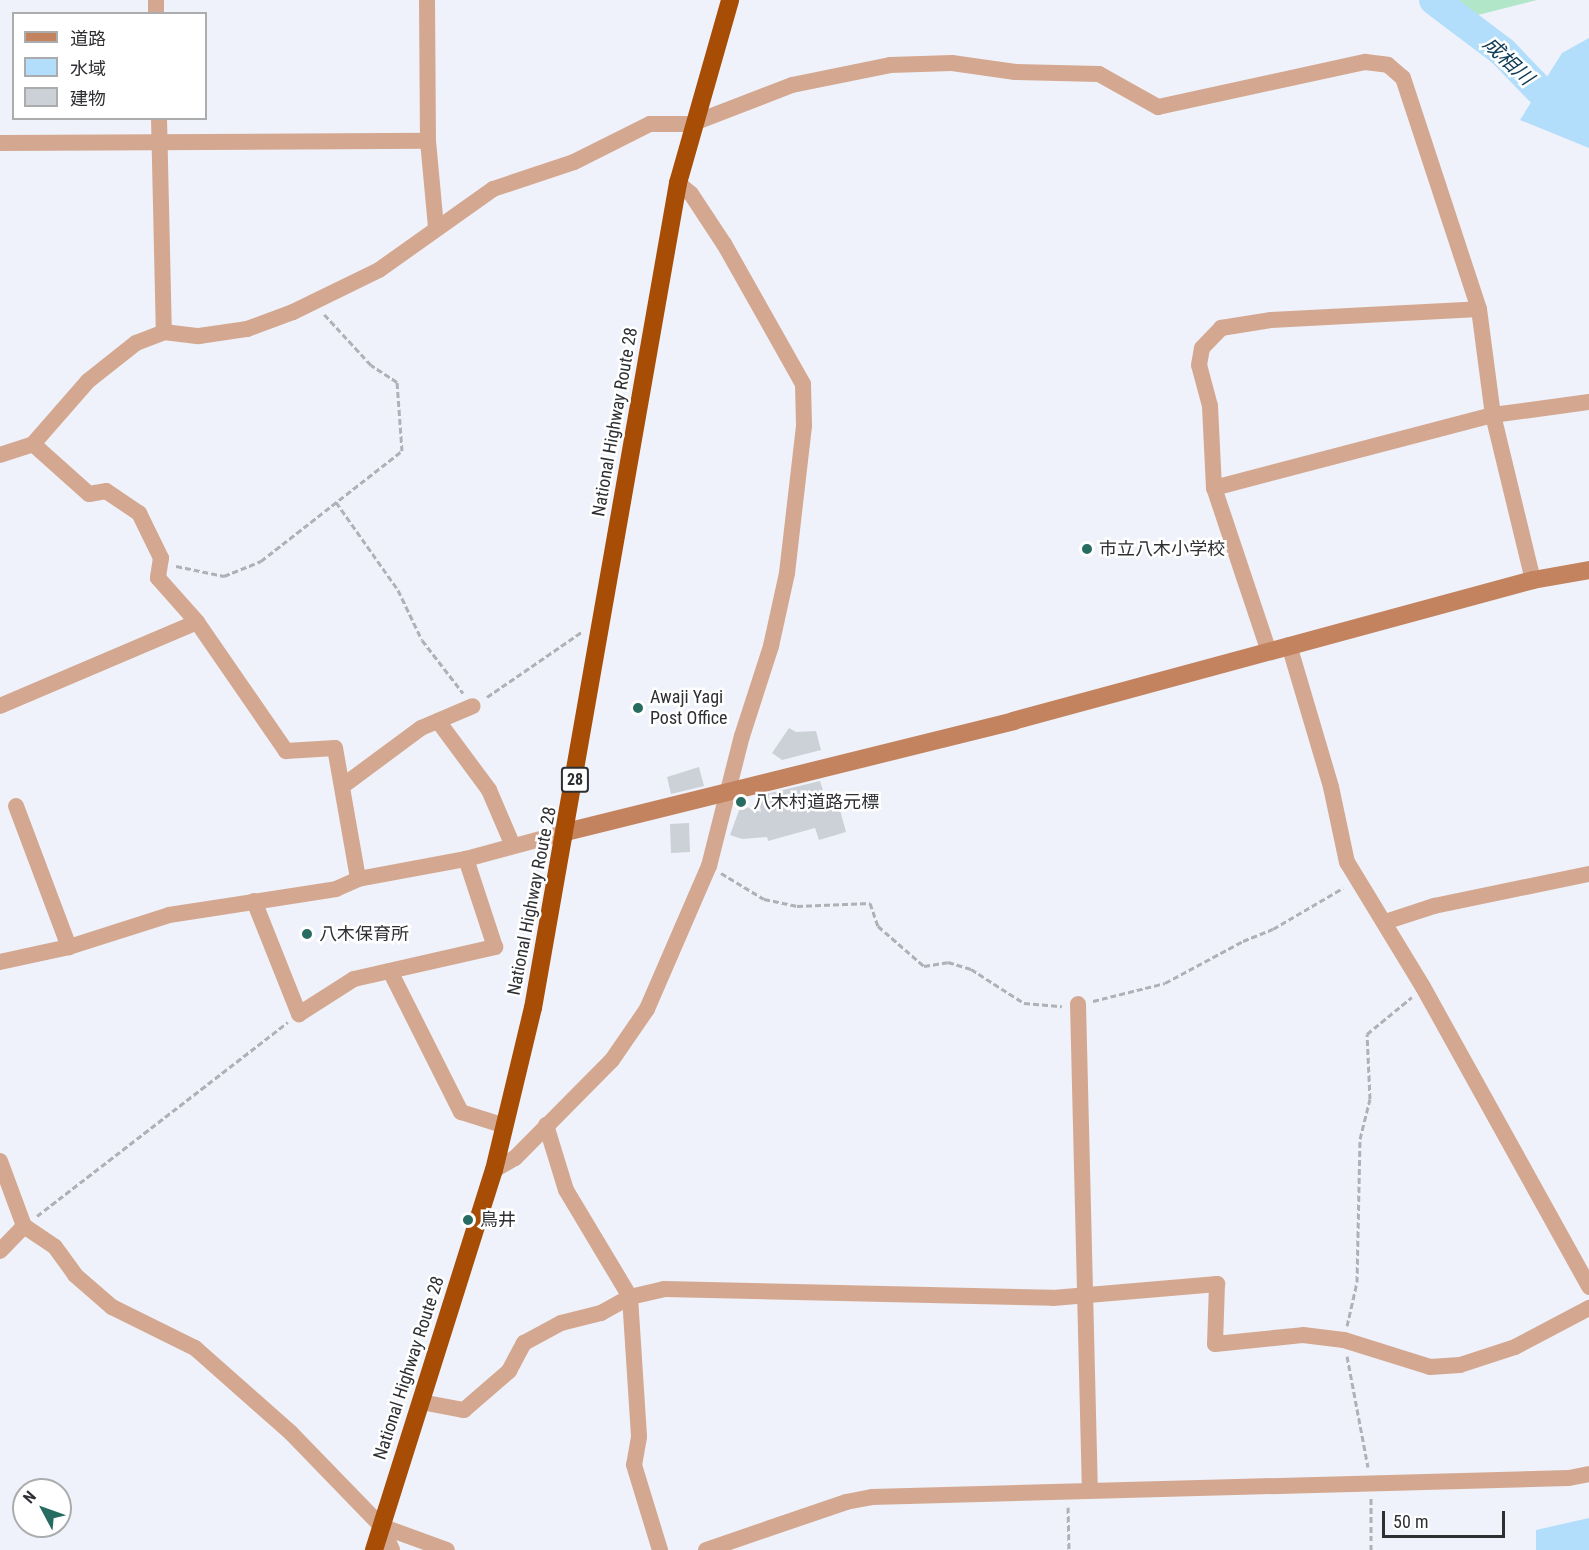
<!DOCTYPE html>
<html>
<head>
<meta charset="utf-8">
<style>
  body { margin:0 }
  #map { position:relative; width:1589px; height:1550px; overflow:hidden; background:#eff2fa; font-family:"Roboto Condensed","Noto Sans JP",sans-serif }
  div>[style] { position:absolute }
  .green>* { inset:0; background:#b1e6c8 }
  .water>* { inset:0; background:#b2defc }
  .river>* { height:30px; margin:-15px; padding:0 15px; transform-origin:15px; border-radius:15px; background:#b2defc }
  .building>* { inset:0; background:#ccd0d7 }
  .path>* { height:3px; margin-top:-1.5px; transform-origin:0; background:repeating-linear-gradient(90deg,#afb1b7 0 6px,transparent 0 9px) }
  .street>* { height:16px; margin:-8px; padding:0 8px; transform-origin:8px; border-radius:8px; background:#d4a890 }
  .secondary>* { height:18px; margin:-9px; padding:0 9px; transform-origin:9px; border-radius:9px; background:#c3835f }
  .highway>* { height:18px; margin:-9px; padding:0 9px; transform-origin:9px; border-radius:9px; background:#a74d05 }
  .dots>* { width:16px; height:16px; translate:-50% -50%; box-sizing:border-box; border:3px solid #fff; border-radius:50% }
  span { translate:-50% -50%; white-space:nowrap; text-align:center; line-height:1.15; -webkit-text-stroke:5px #fff; paint-order:stroke }
  .shield-label span { padding:2px 4px; background:#fff; border:2px solid; border-radius:4px; -webkit-text-stroke-width:0 }
  .shield-label { font-size:16px; color:#2e2f32; font-weight:700 }
  .street-label { font-size:18px; color:#2e2f32 }
  .poi-label { font-size:18px; color:#2e2f32 }
  .left { translate:0 -50%; text-align:left }
  .water-label { font-size:20px; color:#0f3b55; font-style:italic }
  .legend { position:absolute; left:12px; top:12px; width:195px; height:108px; box-sizing:border-box; background:#fff; border:2px solid #abacad; margin:0; padding:8px 10px; list-style:none; font-size:18px; color:#2e2f32 }
  .legend li { display:flex; align-items:center; gap:12px; height:30px }
  .legend b { width:30px; border:2px solid #abacad }
  .north { position:absolute; left:12px; top:1478px; width:60px; height:60px; box-sizing:border-box; background:#fff; border:2px solid #abacad; border-radius:50%; rotate:311deg; font-size:16px; font-weight:700; line-height:24px; text-align:center; color:#2e2f32 }
  .north::after { content:''; display:block; margin:auto; width:21px; height:27px; background:#266c60; clip-path:polygon(50% 0,100% 100%,50% 72%,0 100%) }
  .scale { position:absolute; left:1382px; top:1511px; width:123px; height:27px; box-sizing:border-box; border:3px solid #2e2f32; border-top:0; padding-left:8px; font-size:18px; line-height:21px; white-space:nowrap; color:#2e2f32; -webkit-text-stroke:4px #fff; paint-order:stroke }
</style>
</head>
<body>
<div id="map">
  <div class="green">
    <div style="clip-path:polygon(1421px 0,1537px 0,1478px 15px)"></div>
  </div>
  <div class="water">
    <div style="clip-path:polygon(1589px 38px,1589px 148px,1520px 120px,1562px 53px)"></div>
    <div style="clip-path:polygon(1589px 1518px,1589px 1550px,1536px 1550px,1536px 1530px)"></div>
  </div>
  <div class="river">
    <div style="left:1434px;top:0;width:86px;rotate:37deg"></div>
    <div style="left:1503px;top:52px;width:65px;rotate:46.2deg"></div>
    <div style="left:1548px;top:99px;width:41px;rotate:7deg"></div>
  </div>
  <div class="building">
    <div style="clip-path:polygon(789px 728px,796px 732px,816px 731px,821px 750px,782px 760px,772px 753px)"></div>
    <div style="clip-path:polygon(699px 767px,704px 786px,671px 794px,667px 777px)"></div>
    <div style="clip-path:polygon(820px 781px,828px 806px,838px 803px,846px 832px,819px 840px,815px 828px,768px 841px,767px 837px,742px 839px,730px 835px,741px 805px,761px 812px,758px 796px)"></div>
    <div style="clip-path:polygon(689px 823px,690px 852px,671px 853px,670px 824px)"></div>
  </div>
  <div class="path">
    <div style="left:336px;top:502px;width:108px;rotate:54.8deg"></div>
    <div style="left:398px;top:590px;width:55px;rotate:64.4deg"></div>
    <div style="left:422px;top:640px;width:67px;rotate:52.3deg"></div>
    <div style="left:176px;top:566px;width:49px;rotate:11.8deg"></div>
    <div style="left:224px;top:576px;width:40px;rotate:-22deg"></div>
    <div style="left:261px;top:561px;width:179px;rotate:-38deg"></div>
    <div style="left:402px;top:451px;width:69px;rotate:-94.1deg"></div>
    <div style="left:397px;top:382px;width:31px;rotate:-147deg"></div>
    <div style="left:371px;top:365px;width:69px;rotate:-132.7deg"></div>
    <div style="left:487px;top:697px;width:116px;rotate:-34.5deg"></div>
    <div style="left:721px;top:873px;width:50px;rotate:31.2deg"></div>
    <div style="left:764px;top:899px;width:34px;rotate:12deg"></div>
    <div style="left:797px;top:906px;width:73px;rotate:-2.4deg"></div>
    <div style="left:870px;top:903px;width:24px;rotate:71deg"></div>
    <div style="left:878px;top:926px;width:61px;rotate:41deg"></div>
    <div style="left:924px;top:966px;width:24px;rotate:-9deg"></div>
    <div style="left:948px;top:962px;width:24px;rotate:17deg"></div>
    <div style="left:971px;top:969px;width:63px;rotate:32.7deg"></div>
    <div style="left:1024px;top:1003px;width:38px;rotate:5deg"></div>
    <div style="left:1093px;top:1001px;width:74px;rotate:-14deg"></div>
    <div style="left:1165px;top:983px;width:89px;rotate:-28.3deg"></div>
    <div style="left:1243px;top:941px;width:32px;rotate:-22deg"></div>
    <div style="left:1273px;top:929px;width:81px;rotate:-30.4deg"></div>
    <div style="left:37px;top:1216px;width:317px;rotate:-37.7deg"></div>
    <div style="left:1347px;top:1326px;width:45px;rotate:-77.2deg"></div>
    <div style="left:1357px;top:1282px;width:143px;rotate:-88.8deg"></div>
    <div style="left:1360px;top:1139px;width:41px;rotate:-76deg"></div>
    <div style="left:1370px;top:1099px;width:65px;rotate:-92.6deg"></div>
    <div style="left:1367px;top:1034px;width:58px;rotate:-39.4deg"></div>
    <div style="left:1347px;top:1356px;width:113px;rotate:79.3deg"></div>
    <div style="left:1068px;top:1507px;width:43px;rotate:88.7deg"></div>
    <div style="left:1371px;top:1550px;width:52px;rotate:-90deg"></div>
  </div>
  <div class="street">
    <div style="left:156px;top:0;width:14px;rotate:90deg"></div>
    <div style="left:427px;top:0;width:141px;rotate:89.6deg"></div>
    <div style="left:428px;top:141px;width:87px;rotate:84.7deg"></div>
    <div style="left:159px;top:118px;width:214px;rotate:88.7deg"></div>
    <div style="left:0;top:143px;width:428px;rotate:-0.3deg"></div>
    <div style="left:33px;top:444px;width:75px;rotate:41.8deg"></div>
    <div style="left:89px;top:494px;width:17px;rotate:-10deg"></div>
    <div style="left:106px;top:491px;width:40px;rotate:34deg"></div>
    <div style="left:139px;top:513px;width:50px;rotate:63.9deg"></div>
    <div style="left:161px;top:558px;width:20px;rotate:99deg"></div>
    <div style="left:158px;top:578px;width:59px;rotate:48.4deg"></div>
    <div style="left:197px;top:622px;width:157px;rotate:55.4deg"></div>
    <div style="left:286px;top:751px;width:49px;rotate:-3.5deg"></div>
    <div style="left:335px;top:748px;width:133px;rotate:80deg"></div>
    <div style="left:0;top:455px;width:35px;rotate:-18deg"></div>
    <div style="left:33px;top:444px;width:84px;rotate:-48.9deg"></div>
    <div style="left:88px;top:381px;width:61px;rotate:-38.4deg"></div>
    <div style="left:136px;top:343px;width:30px;rotate:-21deg"></div>
    <div style="left:164px;top:332px;width:35px;rotate:7deg"></div>
    <div style="left:199px;top:336px;width:49px;rotate:-8.3deg"></div>
    <div style="left:247px;top:329px;width:49px;rotate:-20.3deg"></div>
    <div style="left:293px;top:312px;width:96px;rotate:-26deg"></div>
    <div style="left:379px;top:270px;width:140px;rotate:-35.4deg"></div>
    <div style="left:493px;top:189px;width:85px;rotate:-18.4deg"></div>
    <div style="left:574px;top:162px;width:85px;rotate:-26.6deg"></div>
    <div style="left:650px;top:124px;width:41px"></div>
    <div style="left:691px;top:124px;width:108px;rotate:-21.1deg"></div>
    <div style="left:792px;top:85px;width:100px;rotate:-11.5deg"></div>
    <div style="left:890px;top:65px;width:62px;rotate:-1.8deg"></div>
    <div style="left:952px;top:63px;width:64px;rotate:8.1deg"></div>
    <div style="left:1015px;top:72px;width:84px;rotate:1.4deg"></div>
    <div style="left:1099px;top:74px;width:68px;rotate:29.2deg"></div>
    <div style="left:1158px;top:107px;width:212px;rotate:-12.3deg"></div>
    <div style="left:1365px;top:62px;width:23px;rotate:7deg"></div>
    <div style="left:1388px;top:65px;width:20px;rotate:41deg"></div>
    <div style="left:1403px;top:78px;width:243px;rotate:71.8deg"></div>
    <div style="left:1479px;top:309px;width:107px;rotate:82.5deg"></div>
    <div style="left:1493px;top:415px;width:170px;rotate:76.4deg"></div>
    <div style="left:1214px;top:488px;width:288px;rotate:-14.7deg"></div>
    <div style="left:1493px;top:415px;width:97px;rotate:-7.7deg"></div>
    <div style="left:1289px;top:645px;width:148px;rotate:73.5deg"></div>
    <div style="left:1331px;top:787px;width:77px;rotate:78deg"></div>
    <div style="left:1347px;top:862px;width:146px;rotate:58.7deg"></div>
    <div style="left:1423px;top:987px;width:343px;rotate:61deg"></div>
    <div style="left:1268px;top:649px;width:170px;rotate:-108.5deg"></div>
    <div style="left:1214px;top:488px;width:82px;rotate:-92.8deg"></div>
    <div style="left:1210px;top:406px;width:42px;rotate:-105deg"></div>
    <div style="left:1199px;top:365px;width:17px;rotate:-80deg"></div>
    <div style="left:1202px;top:348px;width:28px;rotate:-46deg"></div>
    <div style="left:1221px;top:328px;width:51px;rotate:-9.1deg"></div>
    <div style="left:1271px;top:320px;width:208px;rotate:-3deg"></div>
    <div style="left:0;top:706px;width:214px;rotate:-23.1deg"></div>
    <div style="left:438px;top:721px;width:86px;rotate:53.5deg"></div>
    <div style="left:489px;top:790px;width:61px;rotate:66.8deg"></div>
    <div style="left:344px;top:785px;width:96px;rotate:-36.5deg"></div>
    <div style="left:421px;top:728px;width:56px;rotate:-22.9deg"></div>
    <div style="left:16px;top:806px;width:151px;rotate:69.4deg"></div>
    <div style="left:254px;top:901px;width:122px;rotate:68.3deg"></div>
    <div style="left:299px;top:1014px;width:65px;rotate:-32.5deg"></div>
    <div style="left:354px;top:979px;width:145px;rotate:-12.8deg"></div>
    <div style="left:495px;top:947px;width:93px;rotate:-108.2deg"></div>
    <div style="left:1385px;top:922px;width:52px;rotate:-18.1deg"></div>
    <div style="left:1434px;top:906px;width:158px;rotate:-11.7deg"></div>
    <div style="left:0;top:962px;width:71px;rotate:-12.3deg"></div>
    <div style="left:69px;top:947px;width:105px;rotate:-17.7deg"></div>
    <div style="left:169px;top:915px;width:169px;rotate:-8.8deg"></div>
    <div style="left:336px;top:889px;width:24px;rotate:-24deg"></div>
    <div style="left:358px;top:879px;width:110px;rotate:-10.5deg"></div>
    <div style="left:466px;top:859px;width:104px;rotate:-15.1deg"></div>
    <div style="left:390px;top:971px;width:158px;rotate:63.3deg"></div>
    <div style="left:461px;top:1112px;width:46px;rotate:17.7deg"></div>
    <div style="left:1078px;top:1004px;width:486px;rotate:88.6deg"></div>
    <div style="left:546px;top:1125px;width:68px;rotate:72.9deg"></div>
    <div style="left:566px;top:1190px;width:125px;rotate:59.1deg"></div>
    <div style="left:630px;top:1297px;width:140px;rotate:86.3deg"></div>
    <div style="left:639px;top:1437px;width:28px;rotate:100deg"></div>
    <div style="left:634px;top:1465px;width:89px;rotate:73deg"></div>
    <div style="left:0;top:1161px;width:69px;rotate:69.7deg"></div>
    <div style="left:24px;top:1226px;width:37px;rotate:34deg"></div>
    <div style="left:55px;top:1247px;width:34px;rotate:54deg"></div>
    <div style="left:75px;top:1275px;width:49px;rotate:40.9deg"></div>
    <div style="left:112px;top:1307px;width:93px;rotate:26.3deg"></div>
    <div style="left:195px;top:1348px;width:128px;rotate:41.5deg"></div>
    <div style="left:291px;top:1433px;width:129px;rotate:45.9deg"></div>
    <div style="left:381px;top:1526px;width:26px;rotate:65deg"></div>
    <div style="left:494px;top:1170px;width:24px;rotate:-30deg"></div>
    <div style="left:515px;top:1158px;width:138px;rotate:-45.3deg"></div>
    <div style="left:612px;top:1060px;width:62px;rotate:-55.5deg"></div>
    <div style="left:647px;top:1009px;width:156px;rotate:-66.6deg"></div>
    <div style="left:709px;top:866px;width:134px;rotate:-75.8deg"></div>
    <div style="left:742px;top:736px;width:95px;rotate:-72.1deg"></div>
    <div style="left:771px;top:646px;width:75px;rotate:-77.6deg"></div>
    <div style="left:787px;top:573px;width:149px;rotate:-83.4deg"></div>
    <div style="left:804px;top:425px;width:41px;rotate:-91.4deg"></div>
    <div style="left:803px;top:384px;width:161px;rotate:-119.4deg"></div>
    <div style="left:724px;top:244px;width:60px;rotate:-123.4deg"></div>
    <div style="left:691px;top:194px;width:17px;rotate:-140deg"></div>
    <div style="left:0;top:1251px;width:35px;rotate:-46deg"></div>
    <div style="left:421px;top:1402px;width:44px;rotate:10.5deg"></div>
    <div style="left:464px;top:1410px;width:60px;rotate:-40.9deg"></div>
    <div style="left:509px;top:1371px;width:32px;rotate:-62deg"></div>
    <div style="left:524px;top:1343px;width:42px;rotate:-28.4deg"></div>
    <div style="left:561px;top:1323px;width:41px;rotate:-14deg"></div>
    <div style="left:601px;top:1313px;width:33px;rotate:-29deg"></div>
    <div style="left:630px;top:1297px;width:35px;rotate:-13deg"></div>
    <div style="left:664px;top:1289px;width:389px;rotate:1.3deg"></div>
    <div style="left:1053px;top:1298px;width:165px;rotate:-4.9deg"></div>
    <div style="left:1217px;top:1284px;width:60px;rotate:91.9deg"></div>
    <div style="left:1215px;top:1344px;width:88px;rotate:-5.8deg"></div>
    <div style="left:1303px;top:1335px;width:41px;rotate:7deg"></div>
    <div style="left:1344px;top:1340px;width:90px;rotate:17.4deg"></div>
    <div style="left:1430px;top:1367px;width:30px;rotate:-4deg"></div>
    <div style="left:1460px;top:1365px;width:58px;rotate:-18.1deg"></div>
    <div style="left:1515px;top:1347px;width:84px;rotate:-27.8deg"></div>
    <div style="left:381px;top:1526px;width:70px;rotate:20deg"></div>
    <div style="left:706px;top:1550px;width:148px;rotate:-18.9deg"></div>
    <div style="left:846px;top:1502px;width:26px;rotate:-11deg"></div>
    <div style="left:872px;top:1497px;width:697px;rotate:-1.56deg"></div>
    <div style="left:1569px;top:1478px;width:20px;rotate:-11deg"></div>
  </div>
  <div class="secondary">
    <div style="left:566px;top:832px;width:461px;rotate:-13.9deg"></div>
    <div style="left:1013px;top:721px;width:539px;rotate:-15.17deg"></div>
    <div style="left:1533px;top:580px;width:57px;rotate:-10.1deg"></div>
  </div>
  <div class="highway">
    <div style="left:374px;top:1550px;width:398px;rotate:-72.5deg"></div>
    <div style="left:494px;top:1170px;width:167px;rotate:-76.5deg"></div>
    <div style="left:533px;top:1008px;width:838px;rotate:-80.03deg"></div>
    <div style="left:678px;top:183px;width:190px;rotate:-74.1deg"></div>
  </div>
  <div class="dots">
    <div style="left:1087px;top:549px;background:#266c60"></div>
    <div style="left:638px;top:708px;background:#266c60"></div>
    <div style="left:741px;top:802px;background:#266c60"></div>
    <div style="left:307px;top:934px;background:#266c60"></div>
    <div style="left:468px;top:1220px;background:#266c60"></div>
  </div>
  <div class="shield-label">
    <span style="left:575px;top:780px">28</span>
  </div>
  <div class="street-label">
    <span style="left:615px;top:422px;rotate:-80deg">National Highway Route 28</span>
    <span style="left:532px;top:901px;rotate:-79deg">National Highway Route 28</span>
    <span style="left:409px;top:1368px;rotate:-72deg">National Highway Route 28</span>
  </div>
  <div class="poi-label">
    <span class="left" style="left:1099px;top:549px">市立八木小学校</span>
    <span class="left" style="left:650px;top:708px">Awaji Yagi<br>Post Office</span>
    <span class="left" style="left:753px;top:802px">八木村道路元標</span>
    <span class="left" style="left:319px;top:934px">八木保育所</span>
    <span class="left" style="left:480px;top:1220px">鳥井</span>
  </div>
  <div class="water-label">
    <span style="left:1508px;top:61px;rotate:43deg">成相川</span>
  </div>
  <ul class="legend">
  <li><b style="height:8px;background:#c3835f"></b>道路</li>
  <li><b style="height:16px;background:#b2defc"></b>水域</li>
  <li><b style="height:16px;background:#ccd0d7"></b>建物</li>
  </ul>
  <div class="north">N</div>
  <div class="scale">50 m</div>
</div>
</body>
</html>
